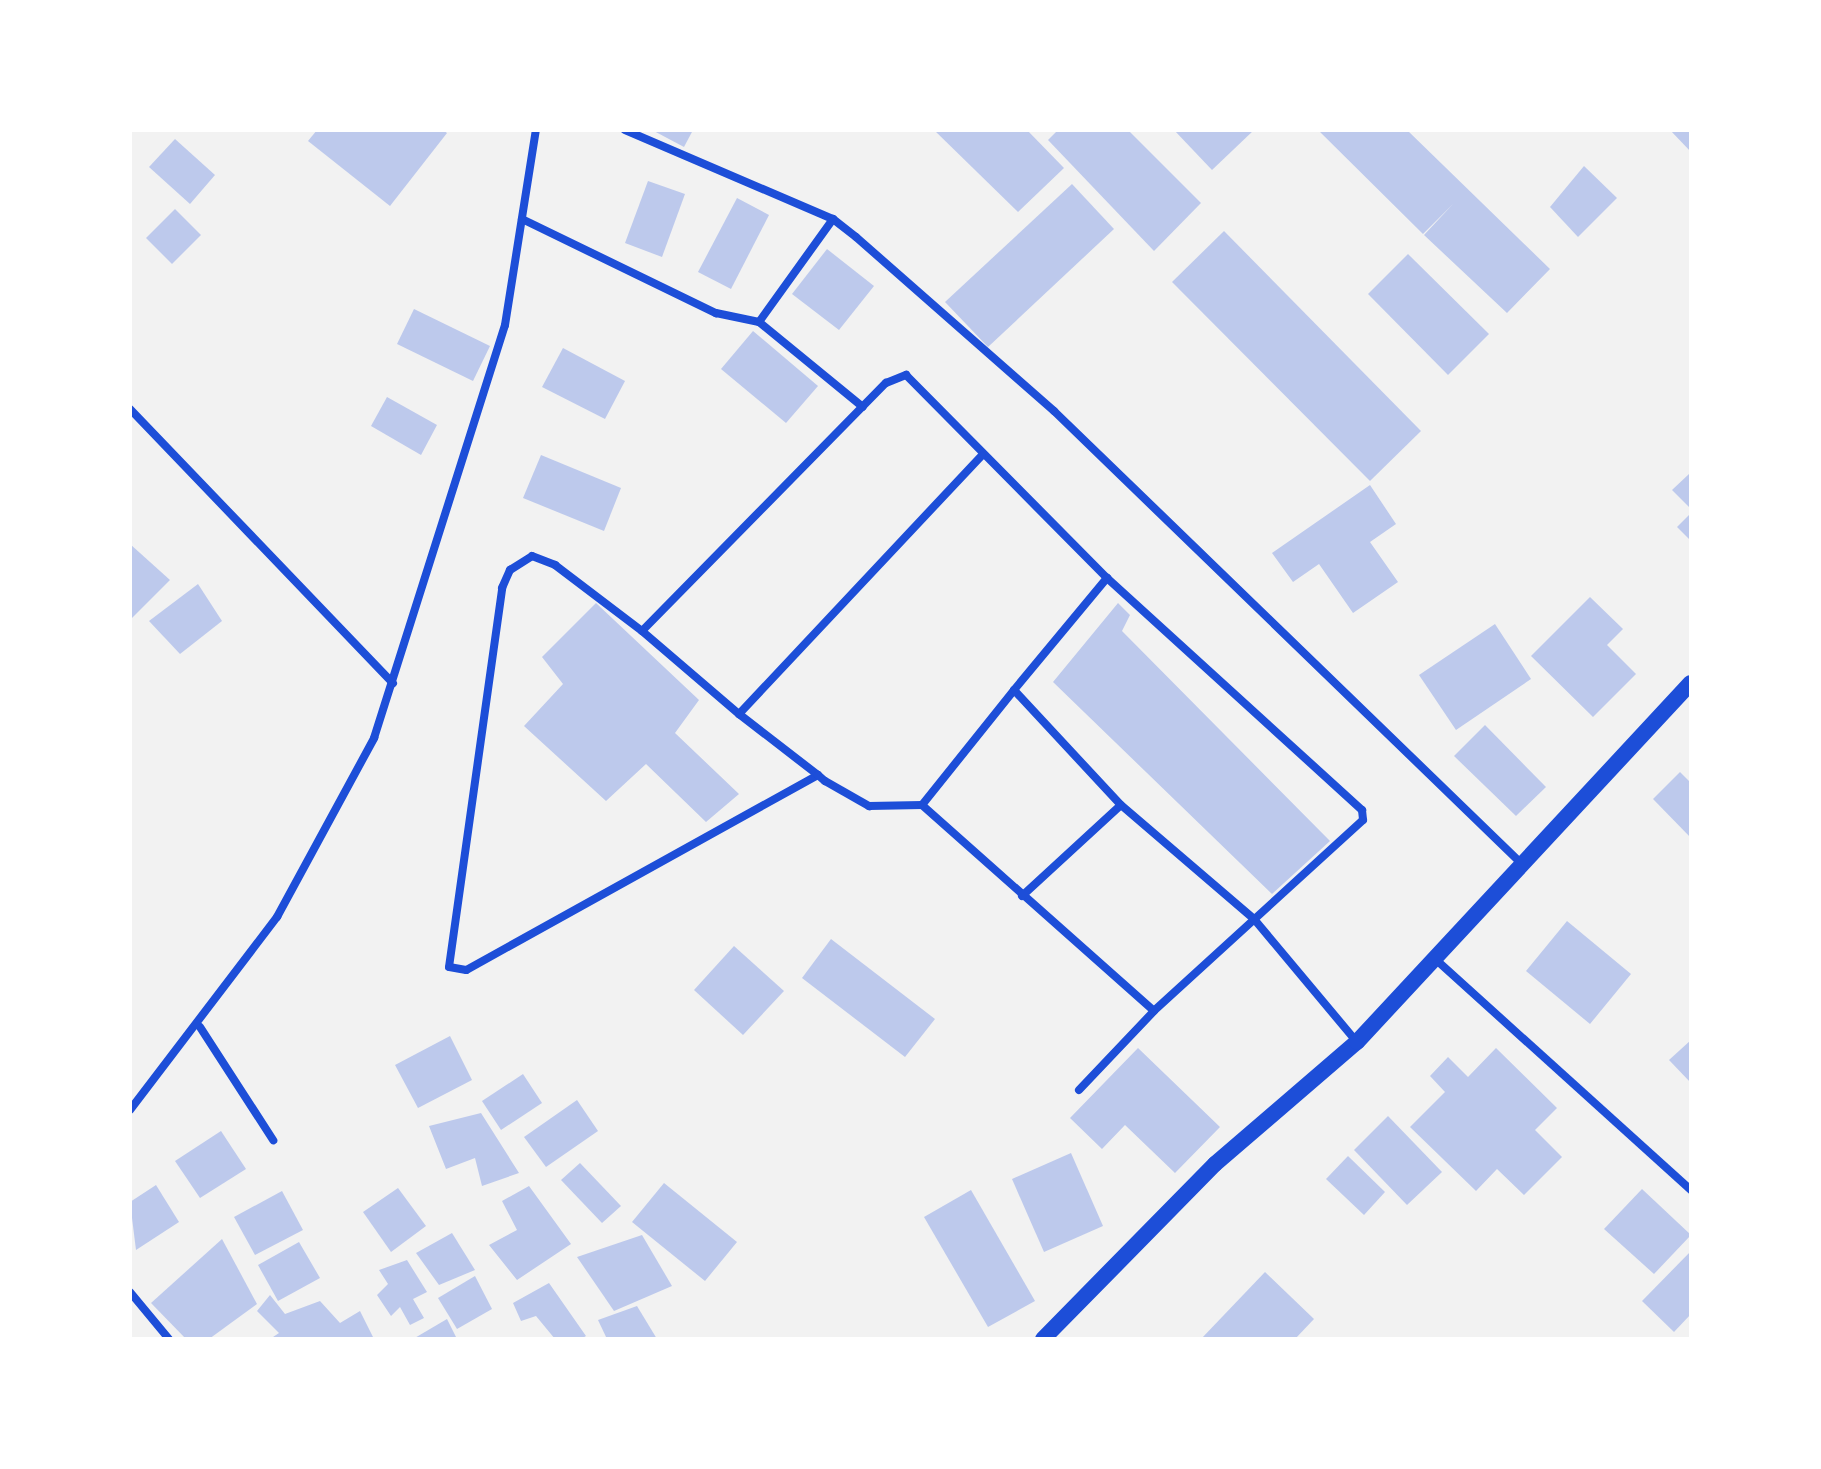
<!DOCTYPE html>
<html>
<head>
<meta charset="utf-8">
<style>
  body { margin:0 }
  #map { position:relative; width:1821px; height:1469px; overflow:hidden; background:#f2f2f2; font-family:"PT Sans",sans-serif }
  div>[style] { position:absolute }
  .building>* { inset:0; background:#bdc9ec }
  .minor>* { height:8px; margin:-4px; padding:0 4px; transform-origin:4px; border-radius:4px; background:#1d4ed8 }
  .secondary>* { height:16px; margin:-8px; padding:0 8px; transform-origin:8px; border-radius:8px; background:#1d4ed8 }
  span { translate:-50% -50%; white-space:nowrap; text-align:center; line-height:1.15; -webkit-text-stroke:6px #fff; paint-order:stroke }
  .frame { position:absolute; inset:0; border:132px solid #fff; pointer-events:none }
</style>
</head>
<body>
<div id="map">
  <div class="building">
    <div style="clip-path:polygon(317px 130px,443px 130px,447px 133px,390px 206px,308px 141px)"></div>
    <div style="clip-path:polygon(652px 130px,693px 130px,684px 147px)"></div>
    <div style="clip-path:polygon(934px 130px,1027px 130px,1064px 168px,1018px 212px)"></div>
    <div style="clip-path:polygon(1058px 130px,1128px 130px,1201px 203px,1154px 251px,1048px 140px)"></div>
    <div style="clip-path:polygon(1174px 130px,1254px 130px,1212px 170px)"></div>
    <div style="clip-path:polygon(1318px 130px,1407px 130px,1550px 269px,1507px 313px,1424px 235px,1453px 204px,1423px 234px)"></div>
    <div style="clip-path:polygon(1670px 130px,1691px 130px,1691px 152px)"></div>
    <div style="clip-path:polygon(175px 139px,215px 175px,190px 204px,149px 167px)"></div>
    <div style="clip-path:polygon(1584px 166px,1617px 198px,1578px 237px,1550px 207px)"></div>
    <div style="clip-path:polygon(648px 181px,685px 194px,662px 257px,625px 243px)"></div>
    <div style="clip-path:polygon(1072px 184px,1114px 229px,988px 347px,945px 302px)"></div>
    <div style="clip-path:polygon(737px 198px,769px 215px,731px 289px,698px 272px)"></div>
    <div style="clip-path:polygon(175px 209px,201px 235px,172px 264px,146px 238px)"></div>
    <div style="clip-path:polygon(1224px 231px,1421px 431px,1370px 481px,1172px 282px)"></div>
    <div style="clip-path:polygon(827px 249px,874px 286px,839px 330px,792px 294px)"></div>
    <div style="clip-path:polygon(1408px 254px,1489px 334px,1448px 375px,1368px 294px)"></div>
    <div style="clip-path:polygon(414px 309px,490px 346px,473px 381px,397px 344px)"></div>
    <div style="clip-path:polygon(753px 331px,818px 386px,786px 423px,721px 369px)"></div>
    <div style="clip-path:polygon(563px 348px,625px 381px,605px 419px,542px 387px)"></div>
    <div style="clip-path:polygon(387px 397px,437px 425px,421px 455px,371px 426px)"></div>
    <div style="clip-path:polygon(541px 455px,621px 488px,604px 531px,523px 498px)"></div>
    <div style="clip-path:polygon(1689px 474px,1691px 476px,1691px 509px,1672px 490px)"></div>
    <div style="clip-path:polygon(1370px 485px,1396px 524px,1370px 542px,1398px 582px,1353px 613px,1319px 564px,1293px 582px,1272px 553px)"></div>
    <div style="clip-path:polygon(1691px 513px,1691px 541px,1677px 527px)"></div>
    <div style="clip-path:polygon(130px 544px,170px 580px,130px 620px)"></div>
    <div style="clip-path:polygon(198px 584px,222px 621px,180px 654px,149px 621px)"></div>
    <div style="clip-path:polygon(1590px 597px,1623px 629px,1607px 645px,1636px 674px,1593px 717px,1531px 656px)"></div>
    <div style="clip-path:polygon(596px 603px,699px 700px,675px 733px,739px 794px,706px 822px,646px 764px,606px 801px,524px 726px,563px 684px,542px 657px)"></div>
    <div style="clip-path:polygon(1118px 603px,1130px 615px,1122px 631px,1330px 841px,1272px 894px,1053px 682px)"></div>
    <div style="clip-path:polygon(1495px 624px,1531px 679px,1456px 730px,1419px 675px)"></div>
    <div style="clip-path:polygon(1485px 725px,1546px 787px,1516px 816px,1454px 756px)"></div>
    <div style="clip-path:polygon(1680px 772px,1691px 783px,1691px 838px,1653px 799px)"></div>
    <div style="clip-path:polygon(1567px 921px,1631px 974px,1590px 1024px,1526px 971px)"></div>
    <div style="clip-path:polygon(831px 939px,935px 1019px,905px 1057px,802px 978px)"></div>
    <div style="clip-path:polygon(734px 946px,784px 991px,743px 1035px,694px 990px)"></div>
    <div style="clip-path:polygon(450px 1036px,472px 1080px,418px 1108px,395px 1065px)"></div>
    <div style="clip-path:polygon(1691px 1040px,1691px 1083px,1669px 1060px)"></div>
    <div style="clip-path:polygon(1138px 1048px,1220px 1127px,1175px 1173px,1125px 1125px,1102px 1149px,1070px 1118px)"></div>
    <div style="clip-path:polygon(1496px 1048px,1557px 1108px,1535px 1130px,1562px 1157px,1524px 1195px,1497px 1169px,1476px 1191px,1410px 1127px,1445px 1092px,1430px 1076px,1448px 1057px,1468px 1077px)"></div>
    <div style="clip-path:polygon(523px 1074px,542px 1103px,501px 1130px,482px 1101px)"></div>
    <div style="clip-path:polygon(577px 1100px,598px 1131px,546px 1167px,524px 1137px)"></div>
    <div style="clip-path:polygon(481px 1113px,519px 1173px,482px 1186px,475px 1158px,446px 1169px,429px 1126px)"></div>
    <div style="clip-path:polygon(1388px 1116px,1442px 1172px,1407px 1205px,1354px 1150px)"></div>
    <div style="clip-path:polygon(221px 1131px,246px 1169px,200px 1198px,175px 1161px)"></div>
    <div style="clip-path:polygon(1071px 1153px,1103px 1226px,1044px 1252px,1012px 1179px)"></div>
    <div style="clip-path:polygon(1348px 1156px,1385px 1192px,1364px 1215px,1326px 1179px)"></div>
    <div style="clip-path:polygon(580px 1163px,621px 1206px,602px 1223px,561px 1180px)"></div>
    <div style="clip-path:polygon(664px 1183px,737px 1242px,705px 1281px,632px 1222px)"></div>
    <div style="clip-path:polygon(156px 1185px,179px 1222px,136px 1250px,130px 1202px)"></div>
    <div style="clip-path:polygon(529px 1186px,571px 1244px,517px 1280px,489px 1245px,517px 1230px,502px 1201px)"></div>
    <div style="clip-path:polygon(398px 1188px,426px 1226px,391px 1252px,363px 1212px)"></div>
    <div style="clip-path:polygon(1642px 1189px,1691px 1235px,1654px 1274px,1604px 1229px)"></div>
    <div style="clip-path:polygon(971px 1190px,1035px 1301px,988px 1327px,924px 1217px)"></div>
    <div style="clip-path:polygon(282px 1191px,303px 1230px,255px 1255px,234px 1217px)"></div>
    <div style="clip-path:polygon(452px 1233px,475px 1270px,439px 1285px,416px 1253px)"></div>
    <div style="clip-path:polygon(642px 1235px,672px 1286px,614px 1311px,577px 1257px)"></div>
    <div style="clip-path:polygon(222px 1239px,257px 1304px,209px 1339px,186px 1339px,151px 1303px)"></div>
    <div style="clip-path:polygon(299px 1242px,320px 1278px,278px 1301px,258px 1265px)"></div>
    <div style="clip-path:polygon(1691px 1251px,1691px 1314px,1674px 1332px,1642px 1301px)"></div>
    <div style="clip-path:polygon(407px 1260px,427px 1292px,413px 1299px,424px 1318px,410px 1325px,400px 1307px,391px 1316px,377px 1295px,388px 1284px,379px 1270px)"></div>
    <div style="clip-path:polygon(1265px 1272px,1314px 1319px,1295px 1339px,1201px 1339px)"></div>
    <div style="clip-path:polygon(475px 1276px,492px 1309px,457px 1329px,438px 1298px)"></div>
    <div style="clip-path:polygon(549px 1283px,586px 1336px,581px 1339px,555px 1339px,536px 1316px,521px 1321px,513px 1303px)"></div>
    <div style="clip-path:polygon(270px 1295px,285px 1314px,320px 1301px,340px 1323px,360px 1311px,374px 1339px,270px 1339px,279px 1333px,257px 1311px)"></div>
    <div style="clip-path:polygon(637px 1306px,657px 1339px,607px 1339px,598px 1320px)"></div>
    <div style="clip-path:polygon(447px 1319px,457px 1339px,413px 1339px)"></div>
  </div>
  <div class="minor">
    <div style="left:625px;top:130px;width:226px;rotate:23.2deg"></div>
    <div style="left:833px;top:219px;width:29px;rotate:38deg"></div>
    <div style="left:856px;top:237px;width:264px;rotate:41.3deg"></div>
    <div style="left:1054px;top:411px;width:651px;rotate:44.07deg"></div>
    <div style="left:522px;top:219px;width:216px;rotate:25.9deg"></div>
    <div style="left:716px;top:313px;width:44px;rotate:11.8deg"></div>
    <div style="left:759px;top:322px;width:127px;rotate:-54.3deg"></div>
    <div style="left:759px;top:322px;width:134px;rotate:39.3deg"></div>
    <div style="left:130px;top:409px;width:380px;rotate:46.2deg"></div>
    <div style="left:642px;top:631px;width:348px;rotate:-45.5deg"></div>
    <div style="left:886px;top:383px;width:22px;rotate:-22deg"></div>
    <div style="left:906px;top:375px;width:286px;rotate:45.3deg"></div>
    <div style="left:1107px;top:578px;width:345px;rotate:42.3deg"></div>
    <div style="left:1362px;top:810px;width:10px;rotate:84deg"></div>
    <div style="left:1363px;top:820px;width:283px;rotate:137.6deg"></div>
    <div style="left:1154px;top:1011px;width:109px;rotate:133.5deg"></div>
    <div style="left:1014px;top:690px;width:146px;rotate:-50.3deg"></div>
    <div style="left:739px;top:714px;width:354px;rotate:-46.8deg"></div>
    <div style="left:818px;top:775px;width:402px;rotate:151deg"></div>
    <div style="left:466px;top:970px;width:17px;rotate:-170deg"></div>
    <div style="left:449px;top:967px;width:383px;rotate:-82deg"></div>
    <div style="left:502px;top:588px;width:20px;rotate:-66deg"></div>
    <div style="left:510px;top:570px;width:26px;rotate:-32deg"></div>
    <div style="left:532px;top:556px;width:25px;rotate:21deg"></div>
    <div style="left:555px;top:565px;width:109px;rotate:37.2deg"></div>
    <div style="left:642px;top:631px;width:128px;rotate:40.6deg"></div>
    <div style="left:739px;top:714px;width:100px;rotate:37.7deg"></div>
    <div style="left:818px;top:775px;width:9px;rotate:41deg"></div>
    <div style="left:825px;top:781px;width:51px;rotate:29.6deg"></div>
    <div style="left:869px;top:806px;width:53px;rotate:-1.1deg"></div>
    <div style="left:922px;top:805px;width:147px;rotate:-51.3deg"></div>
    <div style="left:1014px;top:690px;width:157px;rotate:47.1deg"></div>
    <div style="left:1121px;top:805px;width:175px;rotate:40.6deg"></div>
    <div style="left:1254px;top:919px;width:160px;rotate:50.1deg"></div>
    <div style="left:922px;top:805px;width:310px;rotate:41.6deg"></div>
    <div style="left:1022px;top:896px;width:134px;rotate:-42.6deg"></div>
    <div style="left:1433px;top:957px;width:348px;rotate:42.1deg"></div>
    <div style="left:200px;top:1027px;width:135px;rotate:57.1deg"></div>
    <div style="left:130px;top:1110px;width:243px;rotate:-52.7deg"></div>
    <div style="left:277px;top:917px;width:204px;rotate:-61.5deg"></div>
    <div style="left:374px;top:738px;width:433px;rotate:-72.4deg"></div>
    <div style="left:505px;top:325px;width:197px;rotate:-81deg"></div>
    <div style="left:130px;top:1292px;width:61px;rotate:50.3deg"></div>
  </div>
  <div class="secondary">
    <div style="left:1043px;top:1339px;width:245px;rotate:-45.5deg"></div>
    <div style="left:1215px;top:1164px;width:187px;rotate:-40.7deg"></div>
    <div style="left:1357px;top:1042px;width:490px;rotate:-47.1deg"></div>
  </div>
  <div class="frame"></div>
</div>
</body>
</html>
